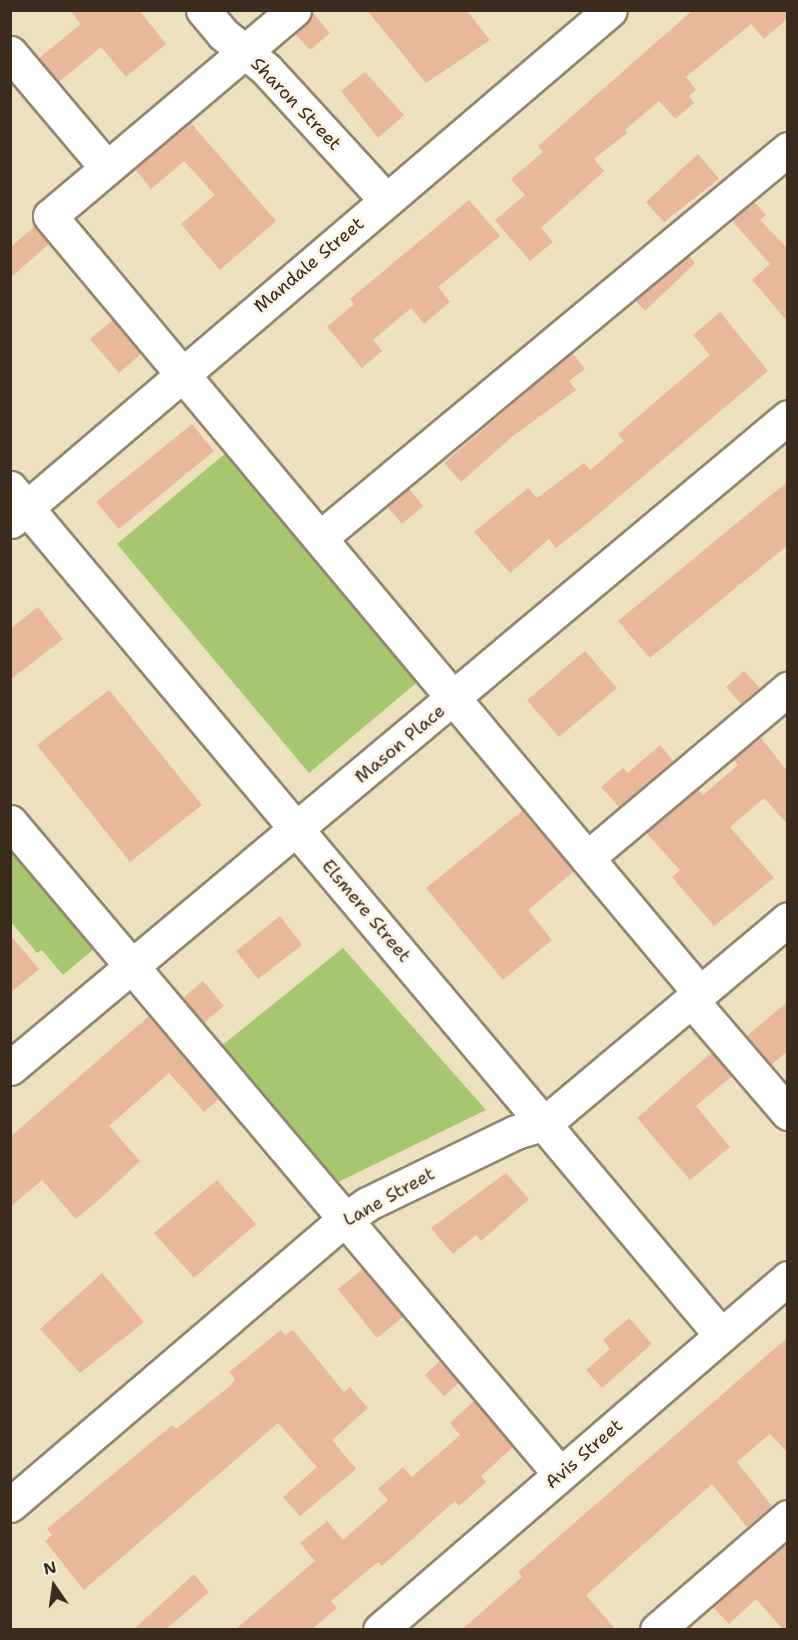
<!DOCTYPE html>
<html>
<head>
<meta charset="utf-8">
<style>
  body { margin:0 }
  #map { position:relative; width:798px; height:1640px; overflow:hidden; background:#ece0be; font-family:"Shantell Sans",sans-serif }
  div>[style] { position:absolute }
  .green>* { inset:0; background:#a5c770 }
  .building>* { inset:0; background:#e9b79a }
  .roads { filter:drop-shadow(2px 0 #94856e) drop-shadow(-2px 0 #94856e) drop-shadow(0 2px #94856e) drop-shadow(0 -2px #94856e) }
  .minor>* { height:33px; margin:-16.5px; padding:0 16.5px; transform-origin:16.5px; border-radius:16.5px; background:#fff }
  span { translate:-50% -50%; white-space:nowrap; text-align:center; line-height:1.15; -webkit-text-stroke:6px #fcf5e5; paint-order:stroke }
  .street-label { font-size:18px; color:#3b2a1e }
  .frame { position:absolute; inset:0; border:12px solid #3b2a1e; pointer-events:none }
  .north { position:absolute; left:24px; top:1556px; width:60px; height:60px; -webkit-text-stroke:4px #fcf5e5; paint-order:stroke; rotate:347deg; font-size:16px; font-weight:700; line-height:24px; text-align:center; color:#3b2a1e }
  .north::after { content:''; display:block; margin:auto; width:21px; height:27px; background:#3b2a1e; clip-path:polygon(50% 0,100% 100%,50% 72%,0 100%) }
</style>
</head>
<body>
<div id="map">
  <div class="green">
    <div style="clip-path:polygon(227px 452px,420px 680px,309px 773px,117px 544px)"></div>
    <div style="clip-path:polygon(10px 840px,100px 944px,63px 975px,42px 950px,37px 953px,11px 922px)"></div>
    <div style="clip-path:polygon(343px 948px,486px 1110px,334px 1184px,220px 1047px)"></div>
  </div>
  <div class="building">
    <div style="clip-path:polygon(70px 10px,139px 10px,166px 44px,126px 77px,101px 47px,59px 82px,39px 58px,81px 24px)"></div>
    <div style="clip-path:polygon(367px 10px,466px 10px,490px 40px,426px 83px)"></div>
    <div style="clip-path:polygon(693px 10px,788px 10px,788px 18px,764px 39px,751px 24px,686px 77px,696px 90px,689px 96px,694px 103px,675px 119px,659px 101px,625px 130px,627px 133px,594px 159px,604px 171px,541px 228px,553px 242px,530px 261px,495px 220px,525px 195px,511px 179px,543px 152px,538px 146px)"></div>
    <div style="clip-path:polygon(312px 12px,330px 33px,310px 50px,295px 34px)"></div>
    <div style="clip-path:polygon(365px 72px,404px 115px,378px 138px,341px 91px)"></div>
    <div style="clip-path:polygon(191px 123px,276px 221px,220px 270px,181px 224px,215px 195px,184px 161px,151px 189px,135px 169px)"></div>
    <div style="clip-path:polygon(698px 154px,719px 179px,664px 222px,646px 202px)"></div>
    <div style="clip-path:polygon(469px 200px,500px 236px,438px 287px,450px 302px,424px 324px,411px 308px,373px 340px,382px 351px,362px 368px,327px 327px,354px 304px,350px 299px)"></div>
    <div style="clip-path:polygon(754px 202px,766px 215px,760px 220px,788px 249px,788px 322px,752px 280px,770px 264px,731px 220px)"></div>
    <div style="clip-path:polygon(35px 226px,49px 244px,10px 278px,10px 248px)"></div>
    <div style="clip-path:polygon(689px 256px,695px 263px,645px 311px,635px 300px)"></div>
    <div style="clip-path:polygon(720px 312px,768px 371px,589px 522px,556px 548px,549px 539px,510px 573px,474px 532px,528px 488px,537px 498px,584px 463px,590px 470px,624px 441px,618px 434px,710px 355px,693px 335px)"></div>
    <div style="clip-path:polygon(113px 320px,141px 354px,119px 373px,90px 339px)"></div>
    <div style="clip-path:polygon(572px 353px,585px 369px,569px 381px,576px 390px,513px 436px,461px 482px,444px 463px)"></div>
    <div style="clip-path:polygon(192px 424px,214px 451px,119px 529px,96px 502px)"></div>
    <div style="clip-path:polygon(788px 481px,788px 545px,650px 658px,618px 621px)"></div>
    <div style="clip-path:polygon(409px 489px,423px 506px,402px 524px,387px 506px)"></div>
    <div style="clip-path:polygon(38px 607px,63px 639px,10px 680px,10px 629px)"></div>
    <div style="clip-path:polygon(585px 651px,617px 688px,559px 737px,527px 700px)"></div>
    <div style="clip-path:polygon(744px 671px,760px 688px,741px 704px,726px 687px)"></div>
    <div style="clip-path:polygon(109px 690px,202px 805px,130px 862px,37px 745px)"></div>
    <div style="clip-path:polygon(761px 738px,788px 772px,788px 825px,764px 798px,730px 827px,774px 878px,714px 926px,672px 877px,680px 870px,646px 833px,698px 789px,703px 795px,738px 765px,733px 760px)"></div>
    <div style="clip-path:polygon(660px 745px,673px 761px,619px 807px,601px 787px,623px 768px,628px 773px)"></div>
    <div style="clip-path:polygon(523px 810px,574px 871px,528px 910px,552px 940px,503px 980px,426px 888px)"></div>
    <div style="clip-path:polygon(280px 916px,302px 945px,258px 979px,236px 951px)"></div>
    <div style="clip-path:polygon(10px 935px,39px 969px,10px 993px)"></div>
    <div style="clip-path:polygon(203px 981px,224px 1006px,204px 1023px,183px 998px)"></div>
    <div style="clip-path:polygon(788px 1001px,788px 1051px,771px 1065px,747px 1036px)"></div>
    <div style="clip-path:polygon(149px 1016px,219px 1099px,204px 1112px,169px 1073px,109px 1126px,140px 1161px,100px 1199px,76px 1219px,42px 1180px,10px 1207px,10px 1137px)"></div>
    <div style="clip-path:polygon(711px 1053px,732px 1076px,696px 1106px,730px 1147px,690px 1180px,637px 1118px)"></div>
    <div style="clip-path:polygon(506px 1173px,529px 1199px,481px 1241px,476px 1235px,453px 1254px,431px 1228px)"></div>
    <div style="clip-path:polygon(217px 1180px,256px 1224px,194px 1278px,154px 1233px)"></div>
    <div style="clip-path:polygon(363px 1269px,403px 1317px,377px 1338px,338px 1289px)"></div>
    <div style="clip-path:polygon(102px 1273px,144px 1322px,80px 1373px,40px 1329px)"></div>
    <div style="clip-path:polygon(629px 1318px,652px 1344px,602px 1388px,586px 1370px,610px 1349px,603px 1340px)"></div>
    <div style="clip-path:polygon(281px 1330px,285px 1335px,293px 1330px,344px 1392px,350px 1387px,368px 1408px,332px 1440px,356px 1469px,300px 1516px,283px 1497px,317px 1467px,278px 1423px,84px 1590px,45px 1541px,52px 1535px,47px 1529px,172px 1425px,176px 1429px,230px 1386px,235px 1379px,229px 1372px)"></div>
    <div style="clip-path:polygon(788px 1337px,788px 1453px,770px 1434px,737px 1462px,772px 1506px,747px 1527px,712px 1484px,586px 1595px,615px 1629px,462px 1629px,522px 1577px,518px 1572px)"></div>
    <div style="clip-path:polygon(440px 1361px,459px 1383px,444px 1396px,425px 1375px)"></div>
    <div style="clip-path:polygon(474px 1401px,513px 1447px,481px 1476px,486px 1482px,459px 1506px,455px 1501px,382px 1566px,378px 1562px,331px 1601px,337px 1608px,312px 1629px,236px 1629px,315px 1561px,300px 1543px,327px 1521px,343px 1540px,388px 1500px,378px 1489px,403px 1467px,412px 1477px,460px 1435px,450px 1423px)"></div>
    <div style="clip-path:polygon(788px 1542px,788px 1629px,783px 1629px,756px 1599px,729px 1624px,713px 1607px)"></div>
    <div style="clip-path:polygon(194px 1574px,209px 1592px,166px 1629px,134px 1629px)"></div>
  </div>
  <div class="roads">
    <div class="minor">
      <div style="left:203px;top:10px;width:31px;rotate:50deg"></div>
      <div style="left:223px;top:34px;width:55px;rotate:39.1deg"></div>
      <div style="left:266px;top:69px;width:178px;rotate:47.5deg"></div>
      <div style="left:294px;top:10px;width:319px;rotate:139.8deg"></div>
      <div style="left:50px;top:216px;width:1013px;rotate:50.09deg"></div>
      <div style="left:10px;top:53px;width:150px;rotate:49.9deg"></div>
      <div style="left:10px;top:488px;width:1106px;rotate:49.99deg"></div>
      <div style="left:11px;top:521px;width:787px;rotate:-40.47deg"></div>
      <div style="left:321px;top:537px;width:607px;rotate:-39.72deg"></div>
      <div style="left:10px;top:822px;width:853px;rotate:49.85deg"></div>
      <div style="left:587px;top:858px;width:263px;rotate:-40.1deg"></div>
      <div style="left:691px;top:1000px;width:149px;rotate:49.4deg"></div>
      <div style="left:10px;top:1068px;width:1014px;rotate:-39.92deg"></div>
      <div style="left:10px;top:1505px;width:438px;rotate:-40.5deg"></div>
      <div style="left:343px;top:1221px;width:29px;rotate:-35deg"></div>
      <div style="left:367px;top:1204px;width:165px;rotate:-25.8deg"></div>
      <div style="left:516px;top:1132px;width:30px;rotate:-17deg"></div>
      <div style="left:545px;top:1123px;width:317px;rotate:-40deg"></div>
      <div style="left:380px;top:1630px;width:539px;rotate:-40.79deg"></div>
      <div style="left:657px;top:1630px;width:173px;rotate:-40.8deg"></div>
    </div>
  </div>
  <div class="street-label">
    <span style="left:296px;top:104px;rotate:46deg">Sharon Street</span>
    <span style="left:309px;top:265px;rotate:-40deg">Mandale Street</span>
    <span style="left:400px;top:744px;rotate:-40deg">Mason Place</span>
    <span style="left:366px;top:911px;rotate:50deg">Elsmere Street</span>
    <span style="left:389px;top:1197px;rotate:-29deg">Lane Street</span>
    <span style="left:584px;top:1454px;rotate:-41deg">Avis Street</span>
  </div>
  <div class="frame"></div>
  <div class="north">N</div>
</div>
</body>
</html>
